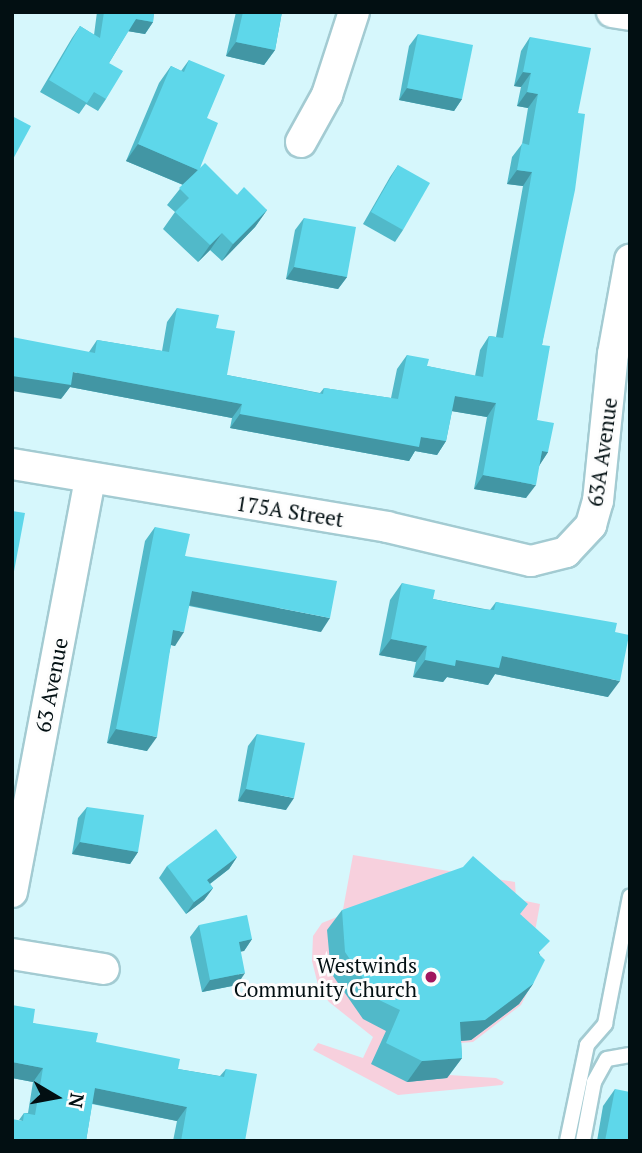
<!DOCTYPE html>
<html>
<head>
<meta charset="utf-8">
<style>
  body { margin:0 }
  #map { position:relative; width:642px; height:1153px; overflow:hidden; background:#d6f7fc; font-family:"PT Serif",serif }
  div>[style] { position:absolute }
  .green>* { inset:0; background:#f7d0dd }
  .roads { filter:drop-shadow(2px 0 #a3cbd2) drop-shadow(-2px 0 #a3cbd2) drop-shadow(0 2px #a3cbd2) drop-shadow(0 -2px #a3cbd2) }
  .service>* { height:14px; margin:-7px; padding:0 7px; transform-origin:7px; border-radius:7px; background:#fff }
  .minor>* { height:30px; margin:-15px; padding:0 15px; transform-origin:15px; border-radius:15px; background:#fff }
  .wall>* { inset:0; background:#51b9c9 }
  .shaded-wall>* { inset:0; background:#4296a4 }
  .building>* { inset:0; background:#5ed7ea }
  .dots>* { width:19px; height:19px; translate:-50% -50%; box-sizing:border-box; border:4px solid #fdfdfd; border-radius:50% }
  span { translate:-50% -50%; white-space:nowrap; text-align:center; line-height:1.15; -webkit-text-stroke:6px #fdfdfd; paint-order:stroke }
  .street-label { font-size:21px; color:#020f12 }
  .poi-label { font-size:21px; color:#020f12 }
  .right { translate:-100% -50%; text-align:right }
  .frame { position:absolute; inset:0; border:14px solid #020f12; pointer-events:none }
  .north { position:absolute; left:21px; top:1062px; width:70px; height:70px; -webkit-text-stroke:5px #fdfdfd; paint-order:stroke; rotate:100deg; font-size:19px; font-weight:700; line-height:28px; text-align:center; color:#020f12 }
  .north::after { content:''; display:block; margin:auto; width:24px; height:32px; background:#020f12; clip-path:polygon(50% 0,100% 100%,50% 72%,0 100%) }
</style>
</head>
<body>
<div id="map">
  <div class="green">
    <div style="clip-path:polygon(353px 855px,515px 882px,516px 899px,540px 904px,531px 953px,533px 982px,521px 1005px,473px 1042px,448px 1044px,449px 1075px,496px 1078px,504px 1082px,502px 1085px,398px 1095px,313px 1050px,318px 1043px,363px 1058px,373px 1037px,329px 1002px,319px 989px,312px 961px,313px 936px,322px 923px,342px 915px)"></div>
  </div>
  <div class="roads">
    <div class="service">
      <div style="left:567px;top:1141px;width:98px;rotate:-78.2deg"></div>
      <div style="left:587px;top:1045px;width:28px;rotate:-49deg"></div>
      <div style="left:605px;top:1024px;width:130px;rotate:-78.9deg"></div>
      <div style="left:583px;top:1141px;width:60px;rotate:-79.4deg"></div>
      <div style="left:594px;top:1082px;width:26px;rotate:-61deg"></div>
      <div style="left:607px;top:1059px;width:23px;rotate:-10deg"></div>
    </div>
    <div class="minor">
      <div style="left:612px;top:12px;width:18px;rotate:9deg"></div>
      <div style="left:301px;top:142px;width:54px;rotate:-61deg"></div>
      <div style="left:327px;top:95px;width:87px;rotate:-72deg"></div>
      <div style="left:12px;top:464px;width:380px;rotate:9.5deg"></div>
      <div style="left:387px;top:527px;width:148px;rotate:13.3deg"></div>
      <div style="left:531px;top:561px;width:36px;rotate:-14deg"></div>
      <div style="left:566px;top:552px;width:37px;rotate:-47deg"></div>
      <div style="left:591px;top:525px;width:25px;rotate:-74deg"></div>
      <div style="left:598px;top:501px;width:148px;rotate:-84.2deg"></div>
      <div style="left:613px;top:354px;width:96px;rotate:-79.7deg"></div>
      <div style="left:12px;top:892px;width:420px;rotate:-79.3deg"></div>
      <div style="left:12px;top:954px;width:93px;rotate:9.3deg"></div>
    </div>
  </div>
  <div class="wall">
    <div style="clip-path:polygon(97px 12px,154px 12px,153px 22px,145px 34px,128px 31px,109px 63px,106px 99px,98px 111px,86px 104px,79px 114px,40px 92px,72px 38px,80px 26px,94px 35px)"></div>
    <div style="clip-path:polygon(236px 12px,282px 12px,275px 50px,264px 65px,226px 56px)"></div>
    <div style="clip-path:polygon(418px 34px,462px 99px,454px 111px,399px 100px,409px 46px)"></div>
    <div style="clip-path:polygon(530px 37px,578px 113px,542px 345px,537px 420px,548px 452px,540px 464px,526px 498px,474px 489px,487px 417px,452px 411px,446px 441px,437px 455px,415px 451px,409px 461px,230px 428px,232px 418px,70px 387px,61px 399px,89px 352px,97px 340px,162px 351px,167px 322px,177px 308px,216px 328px,227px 375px,320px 393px,324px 388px,391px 398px,397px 369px,407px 355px,427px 366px,475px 376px,480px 350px,489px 336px,496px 337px,523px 186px,507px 184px,512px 157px,522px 144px,528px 108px,517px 106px,521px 87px,514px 86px,521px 51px)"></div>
    <div style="clip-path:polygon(189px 60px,207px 118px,200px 168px,237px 195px,267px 210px,255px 227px,222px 261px,210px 250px,198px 262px,163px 229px,175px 212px,167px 205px,183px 185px,126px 161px,159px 83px,171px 66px,181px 71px)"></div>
    <div style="clip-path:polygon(398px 165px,403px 230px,395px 242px,363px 224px,390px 177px)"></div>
    <div style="clip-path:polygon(304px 218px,347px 277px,338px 289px,286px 279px,295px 230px)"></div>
    <div style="clip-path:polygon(155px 527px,185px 556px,321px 632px,189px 606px,175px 646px,171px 645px,147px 751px,107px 743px,145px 541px)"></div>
    <div style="clip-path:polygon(402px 583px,433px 599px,490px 610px,496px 602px,615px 632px,608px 697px,495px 674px,488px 685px,447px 677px,443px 682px,413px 677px,416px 662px,379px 655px,390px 600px)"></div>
    <div style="clip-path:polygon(257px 734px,286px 810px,238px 801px,248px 746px)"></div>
    <div style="clip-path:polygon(87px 807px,138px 852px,130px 864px,72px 854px,78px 818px)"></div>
    <div style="clip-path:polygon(237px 857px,229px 869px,210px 884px,213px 888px,204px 900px,186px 914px,159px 878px,167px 866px)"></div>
    <div style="clip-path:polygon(342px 910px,521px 915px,540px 955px,533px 984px,519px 1004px,471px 1040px,461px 1041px,462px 1058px,447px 1078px,407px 1082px,371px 1064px,386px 1031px,363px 1019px,331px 973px,327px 930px)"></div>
    <div style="clip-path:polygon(199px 925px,252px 939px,244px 951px,241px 951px,237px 985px,202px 992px,190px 937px)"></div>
    <div style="clip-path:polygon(12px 1005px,33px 1023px,178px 1069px,220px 1076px,226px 1069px,245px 1141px,173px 1141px,177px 1121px,92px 1104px,86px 1141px,19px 1120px,24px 1113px,28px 1113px,33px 1082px,12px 1078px)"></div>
    <div style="clip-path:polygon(615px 1089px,630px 1141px,597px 1141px,603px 1106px)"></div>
  </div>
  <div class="shaded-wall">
    <div style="clip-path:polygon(136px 19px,153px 22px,145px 34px,127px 31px)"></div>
    <div style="clip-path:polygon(236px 42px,275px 50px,264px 65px,226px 56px)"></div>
    <div style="clip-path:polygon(523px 72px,531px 73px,521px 87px,514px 86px)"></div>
    <div style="clip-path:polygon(407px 88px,462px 99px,454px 111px,399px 100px)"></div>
    <div style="clip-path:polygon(527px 92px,538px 94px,528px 108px,517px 106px)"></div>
    <div style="clip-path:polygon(138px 144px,198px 170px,186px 186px,126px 161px)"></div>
    <div style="clip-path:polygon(517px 170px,532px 172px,523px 186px,507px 184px)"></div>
    <div style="clip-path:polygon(267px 210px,255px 227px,222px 261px,233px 244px)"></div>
    <div style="clip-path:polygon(222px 233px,210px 250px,198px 262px,210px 245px)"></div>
    <div style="clip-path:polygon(294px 267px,347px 277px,338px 289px,286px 279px)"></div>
    <div style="clip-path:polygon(73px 372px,242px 404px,232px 418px,70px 387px,61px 399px,12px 391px,12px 376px)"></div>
    <div style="clip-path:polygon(455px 396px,496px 403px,487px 417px,445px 410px)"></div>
    <div style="clip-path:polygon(240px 414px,421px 437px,446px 441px,437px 455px,415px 451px,409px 461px,230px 428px)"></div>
    <div style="clip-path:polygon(542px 451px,548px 452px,539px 466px)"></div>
    <div style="clip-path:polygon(483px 475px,536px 485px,526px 498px,474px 489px)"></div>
    <div style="clip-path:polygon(192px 591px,330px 618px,321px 632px,183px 604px)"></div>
    <div style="clip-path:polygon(173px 630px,184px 632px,175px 646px,163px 643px)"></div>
    <div style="clip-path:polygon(391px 639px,427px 646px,416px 662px,379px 655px)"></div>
    <div style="clip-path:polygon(502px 656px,620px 681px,608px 697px,495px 674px,488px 685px,447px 677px,443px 682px,413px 677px,425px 660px,456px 660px)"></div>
    <div style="clip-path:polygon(116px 729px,157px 737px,147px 751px,107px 743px)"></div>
    <div style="clip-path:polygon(246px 789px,294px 798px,286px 810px,238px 801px)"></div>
    <div style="clip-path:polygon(80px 842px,138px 852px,130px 864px,72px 854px)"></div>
    <div style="clip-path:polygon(237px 857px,229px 869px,199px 892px,207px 880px)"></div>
    <div style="clip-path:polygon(213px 888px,204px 900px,186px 914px,194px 902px)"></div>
    <div style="clip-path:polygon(252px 939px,244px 951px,231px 954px,239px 942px)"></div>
    <div style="clip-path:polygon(245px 973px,237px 985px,202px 992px,210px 980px)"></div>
    <div style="clip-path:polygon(533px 984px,519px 1004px,471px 1040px,446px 1042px,460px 1022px)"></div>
    <div style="clip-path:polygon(462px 1058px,447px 1078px,407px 1082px,422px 1061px)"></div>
    <div style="clip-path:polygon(12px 1062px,43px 1068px,33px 1082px,12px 1078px)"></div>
    <div style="clip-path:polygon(95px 1088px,187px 1107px,177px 1121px,85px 1102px)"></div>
  </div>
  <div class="building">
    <div style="clip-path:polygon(104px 12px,154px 12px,153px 22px,136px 19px,109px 63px,123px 71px,106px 99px,94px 92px,87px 103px,49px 80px,80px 26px,100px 38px)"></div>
    <div style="clip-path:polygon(243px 12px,282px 12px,275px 50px,236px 42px)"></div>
    <div style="clip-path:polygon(418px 34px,473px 45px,462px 99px,407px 88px)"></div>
    <div style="clip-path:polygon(530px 37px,591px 48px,578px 113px,585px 114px,575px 190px,542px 345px,550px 346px,537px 420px,554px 423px,548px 452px,542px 451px,536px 485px,483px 475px,496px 403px,455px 396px,446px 441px,421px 437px,419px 447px,240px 414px,242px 404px,73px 372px,71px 385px,12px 376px,12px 337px,95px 353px,97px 340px,169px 352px,177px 308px,219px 315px,216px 328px,235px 331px,227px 375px,323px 394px,324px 388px,398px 399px,407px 355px,429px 359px,427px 366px,483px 377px,489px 336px,503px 338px,532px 172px,517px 170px,522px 143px,529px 145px,538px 94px,527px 92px,531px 73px,523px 72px)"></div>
    <div style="clip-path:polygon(189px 60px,225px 75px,207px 118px,218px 123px,200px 168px,205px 163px,237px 195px,244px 187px,267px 210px,233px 244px,222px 233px,210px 245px,175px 212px,189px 198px,179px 188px,198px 170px,138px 144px,171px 66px,184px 72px)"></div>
    <div style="clip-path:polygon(12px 116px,31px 126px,12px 161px)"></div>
    <div style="clip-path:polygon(398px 165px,430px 183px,403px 230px,371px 212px)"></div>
    <div style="clip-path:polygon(304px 218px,356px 227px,347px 277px,294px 267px)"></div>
    <div style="clip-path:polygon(12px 511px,25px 513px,12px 582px)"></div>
    <div style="clip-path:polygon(155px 527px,190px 534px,185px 556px,337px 581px,330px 618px,192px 591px,184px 632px,173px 630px,157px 737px,116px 729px)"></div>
    <div style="clip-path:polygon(402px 583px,435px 590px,433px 599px,481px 609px,494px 610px,496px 602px,617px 623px,615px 632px,629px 635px,620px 681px,502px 656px,499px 668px,456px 660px,455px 666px,425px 660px,427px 646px,391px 639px)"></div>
    <div style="clip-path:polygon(257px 734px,305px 743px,294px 798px,246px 789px)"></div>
    <div style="clip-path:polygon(87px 807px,144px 815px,138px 852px,80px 842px)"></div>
    <div style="clip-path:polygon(216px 829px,237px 857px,207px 880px,213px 888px,194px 902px,167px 866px)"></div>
    <div style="clip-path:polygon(473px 856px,528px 904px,520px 914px,550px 941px,538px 953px,545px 960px,533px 984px,485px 1020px,460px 1022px,462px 1058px,422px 1061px,386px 1043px,400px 1010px,377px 999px,345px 952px,342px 910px,463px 867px)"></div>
    <div style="clip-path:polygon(247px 915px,252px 939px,239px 942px,245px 973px,210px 980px,199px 925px)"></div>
    <div style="clip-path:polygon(12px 1005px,35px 1009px,33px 1023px,98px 1033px,96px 1042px,180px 1059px,178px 1069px,224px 1077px,226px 1069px,257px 1074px,245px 1141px,181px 1141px,187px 1107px,95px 1088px,86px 1141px,12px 1141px,12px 1119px,23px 1121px,24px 1113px,35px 1115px,43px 1068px,12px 1062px)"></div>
    <div style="clip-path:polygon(615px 1089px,630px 1092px,630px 1141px,605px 1141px)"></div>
  </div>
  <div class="dots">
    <div style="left:431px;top:977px;background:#a1165f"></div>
  </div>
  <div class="street-label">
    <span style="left:602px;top:452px;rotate:-82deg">63A Avenue</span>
    <span style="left:290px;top:511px;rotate:9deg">175A Street</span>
    <span style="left:51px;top:685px;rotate:-79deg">63 Avenue</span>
  </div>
  <div class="poi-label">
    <span class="right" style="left:417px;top:977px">Westwinds<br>Community Church</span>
  </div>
  <div class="frame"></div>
  <div class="north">N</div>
</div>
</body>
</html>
